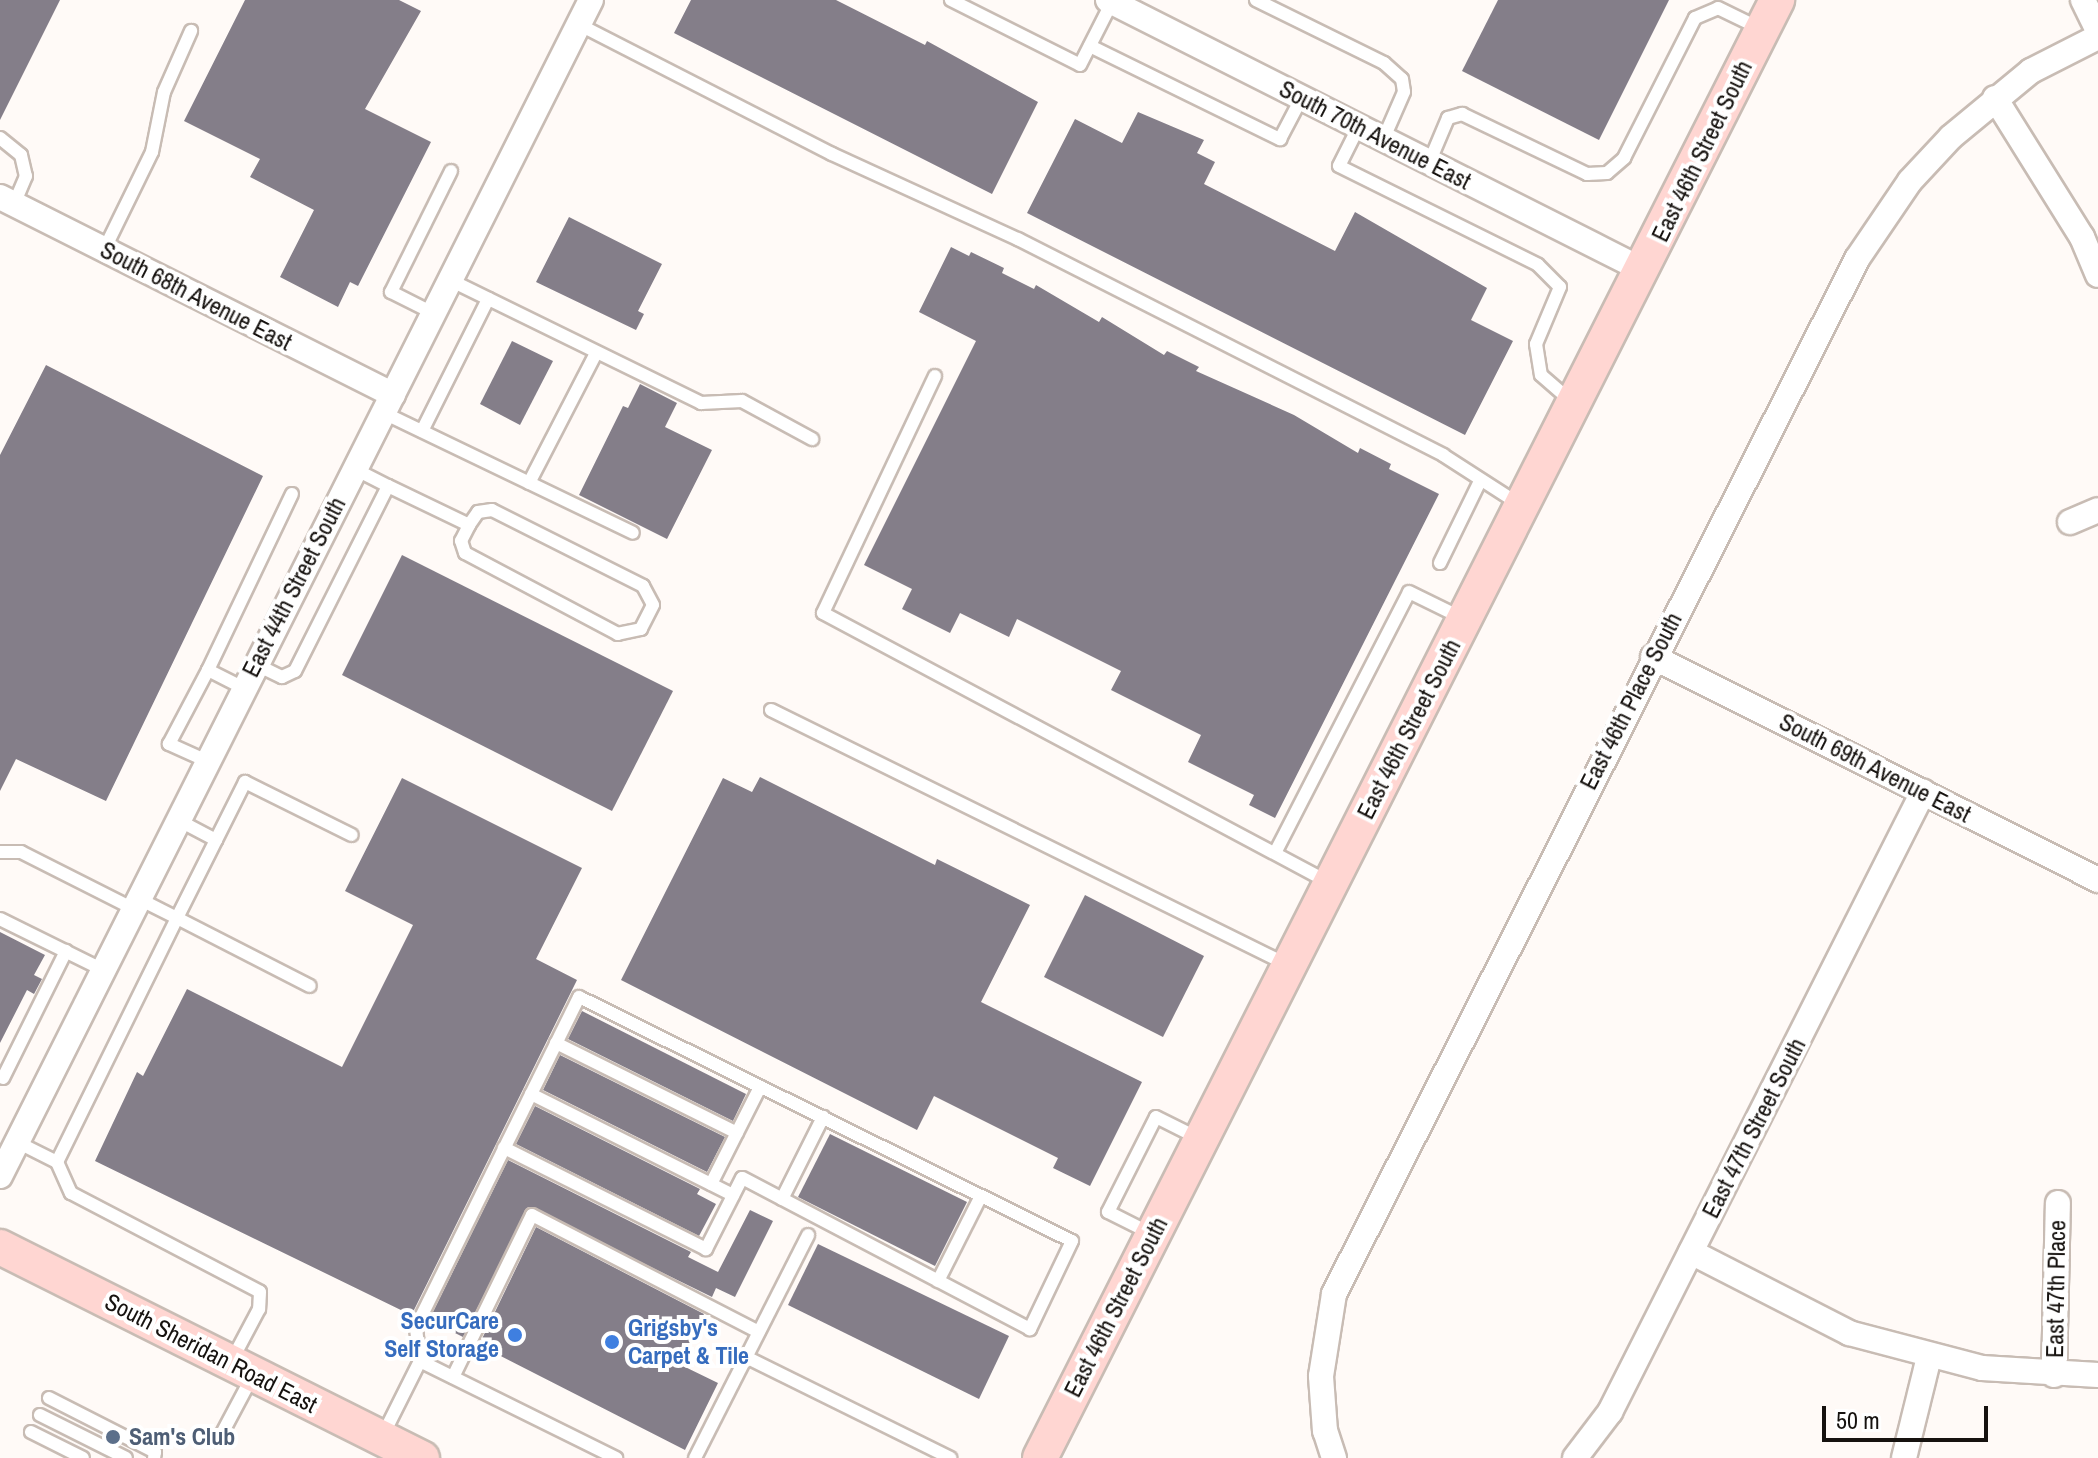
<!DOCTYPE html>
<html>
<head>
<meta charset="utf-8">
<style>
  body { margin:0 }
  #map { position:relative; width:2098px; height:1458px; overflow:hidden; background:#fffaf7; font-family:"Archivo Narrow",sans-serif }
  div>[style] { position:absolute }
  .building>* { inset:0; background:#847e89 }
  .roads { filter:drop-shadow(2px 0 #c8bcb4) drop-shadow(-2px 0 #c8bcb4) drop-shadow(0 2px #c8bcb4) drop-shadow(0 -2px #c8bcb4) }
  .lane>* { height:12px; margin:-6px; padding:0 6px; transform-origin:6px; border-radius:6px; background:#fff }
  .street>* { height:24px; margin:-12px; padding:0 12px; transform-origin:12px; border-radius:12px; background:#fff }
  .secondary>* { height:34px; margin:-17px; padding:0 17px; transform-origin:17px; border-radius:17px; background:#ffd6d2 }
  .dots>* { width:22px; height:22px; translate:-50% -50%; box-sizing:border-box; border:4px solid #fff; border-radius:50% }
  span { translate:-50% -50%; white-space:nowrap; text-align:center; line-height:1.15; -webkit-text-stroke:8px #fff; paint-order:stroke }
  .street-label { font-size:24px; color:#16120f }
  .shop-label { font-size:24px; color:#366cbe; font-weight:700 }
  .right { translate:-100% -50%; text-align:right }
  .left { translate:0 -50%; text-align:left }
  .service-label { font-size:24px; color:#4e5e75; font-weight:700 }
  .scale { position:absolute; left:1822px; top:1406px; width:166px; height:36px; box-sizing:border-box; border:4px solid #16120f; border-top:0; padding-left:10px; font-size:24px; line-height:28px; white-space:nowrap; color:#16120f; -webkit-text-stroke:6px #fff; paint-order:stroke }
</style>
</head>
<body>
<div id="map">
  <div class="building">
    <div style="clip-path:polygon(0 0,60px 0,0 120px)"></div>
    <div style="clip-path:polygon(245px 0,399px 0,421px 11px,365px 109px,431px 142px,358px 286px,350px 282px,338px 307px,280px 277px,314px 210px,250px 177px,260px 159px,184px 121px)"></div>
    <div style="clip-path:polygon(691px 0,836px 0,925px 45px,927px 41px,1038px 102px,992px 194px,674px 33px)"></div>
    <div style="clip-path:polygon(1498px 0,1669px 0,1599px 140px,1462px 71px)"></div>
    <div style="clip-path:polygon(1138px 112px,1204px 140px,1197px 153px,1215px 162px,1204px 184px,1335px 251px,1355px 212px,1487px 288px,1471px 320px,1513px 341px,1465px 435px,1027px 213px,1075px 119px,1122px 143px)"></div>
    <div style="clip-path:polygon(569px 217px,662px 264px,638px 311px,644px 314px,636px 330px,536px 282px)"></div>
    <div style="clip-path:polygon(951px 247px,969px 256px,971px 252px,1004px 268px,1002px 273px,1034px 289px,1036px 285px,1099px 322px,1102px 317px,1164px 355px,1167px 351px,1199px 367px,1196px 371px,1294px 415px,1358px 453px,1360px 448px,1391px 464px,1389px 469px,1439px 494px,1275px 818px,1249px 805px,1254px 795px,1188px 762px,1201px 735px,1111px 690px,1121px 671px,1017px 619px,1009px 637px,960px 613px,950px 633px,902px 609px,912px 589px,864px 565px,976px 341px,919px 312px)"></div>
    <div style="clip-path:polygon(512px 341px,553px 361px,520px 425px,480px 404px)"></div>
    <div style="clip-path:polygon(46px 365px,263px 476px,106px 801px,16px 759px,0 791px,0 455px)"></div>
    <div style="clip-path:polygon(640px 384px,677px 403px,665px 427px,712px 450px,667px 539px,579px 495px,623px 406px,628px 408px)"></div>
    <div style="clip-path:polygon(402px 555px,673px 691px,612px 811px,342px 675px)"></div>
    <div style="clip-path:polygon(760px 777px,935px 865px,937px 859px,1030px 905px,981px 1002px,1142px 1082px,1090px 1186px,1053px 1168px,1058px 1158px,934px 1096px,917px 1130px,621px 980px,723px 778px,752px 792px)"></div>
    <div style="clip-path:polygon(402px 778px,582px 868px,536px 959px,577px 980px,413px 1312px,407px 1313px,95px 1161px,137px 1072px,143px 1076px,187px 989px,342px 1067px,413px 925px,345px 891px)"></div>
    <div style="clip-path:polygon(1085px 895px,1204px 956px,1163px 1037px,1044px 977px)"></div>
    <div style="clip-path:polygon(0 932px,45px 955px,34px 975px,42px 979px,34px 994px,27px 990px,0 1043px)"></div>
    <div style="clip-path:polygon(582px 1011px,746px 1094px,733px 1121px,568px 1039px)"></div>
    <div style="clip-path:polygon(560px 1055px,725px 1137px,707px 1172px,543px 1090px)"></div>
    <div style="clip-path:polygon(535px 1106px,700px 1189px,697px 1194px,716px 1204px,699px 1236px,516px 1144px)"></div>
    <div style="clip-path:polygon(830px 1134px,967px 1202px,935px 1266px,798px 1197px)"></div>
    <div style="clip-path:polygon(508px 1160px,691px 1252px,688px 1257px,718px 1272px,750px 1210px,773px 1221px,735px 1297px,716px 1288px,712px 1297px,528px 1207px,463px 1337px,429px 1320px)"></div>
    <div style="clip-path:polygon(536px 1227px,704px 1314px,679px 1364px,718px 1383px,685px 1450px,479px 1345px)"></div>
    <div style="clip-path:polygon(818px 1244px,1009px 1336px,979px 1399px,788px 1305px)"></div>
  </div>
  <div class="roads">
    <div class="lane">
      <div style="left:951px;top:0;width:144px;rotate:26.7deg"></div>
      <div style="left:1080px;top:65px;width:71px;rotate:-63.1deg"></div>
      <div style="left:1256px;top:0;width:143px;rotate:26.2deg"></div>
      <div style="left:1384px;top:63px;width:24px;rotate:42deg"></div>
      <div style="left:1402px;top:79px;width:13px;rotate:81deg"></div>
      <div style="left:1404px;top:92px;width:52px;rotate:113.6deg"></div>
      <div style="left:578px;top:24px;width:285px;rotate:27.1deg"></div>
      <div style="left:832px;top:154px;width:205px;rotate:24.6deg"></div>
      <div style="left:1018px;top:239px;width:477px;rotate:26.9deg"></div>
      <div style="left:1443px;top:455px;width:90px;rotate:32.8deg"></div>
      <div style="left:1090px;top:46px;width:212px;rotate:26.1deg"></div>
      <div style="left:1280px;top:139px;width:45px;rotate:-62.3deg"></div>
      <div style="left:1358px;top:128px;width:42px;rotate:116.6deg"></div>
      <div style="left:1339px;top:166px;width:222px;rotate:26.4deg"></div>
      <div style="left:1538px;top:265px;width:31px;rotate:45deg"></div>
      <div style="left:1560px;top:287px;width:62px;rotate:112.8deg"></div>
      <div style="left:1536px;top:344px;width:31px;rotate:81deg"></div>
      <div style="left:1541px;top:375px;width:40px;rotate:41deg"></div>
      <div style="left:0;top:138px;width:27px;rotate:39deg"></div>
      <div style="left:21px;top:155px;width:22px;rotate:77deg"></div>
      <div style="left:26px;top:176px;width:30px;rotate:113deg"></div>
      <div style="left:1429px;top:163px;width:49px;rotate:-67.1deg"></div>
      <div style="left:1448px;top:118px;width:15px;rotate:-16deg"></div>
      <div style="left:1462px;top:114px;width:139px;rotate:25.6deg"></div>
      <div style="left:1587px;top:174px;width:20px;rotate:-3deg"></div>
      <div style="left:1607px;top:173px;width:23px;rotate:-41deg"></div>
      <div style="left:1624px;top:158px;width:157px;rotate:-63.1deg"></div>
      <div style="left:1695px;top:18px;width:25px;rotate:-23deg"></div>
      <div style="left:1718px;top:8px;width:46px;rotate:26deg"></div>
      <div style="left:104px;top:250px;width:109px;rotate:-63.9deg"></div>
      <div style="left:152px;top:152px;width:61px;rotate:-78.7deg"></div>
      <div style="left:164px;top:92px;width:67px;rotate:-66.1deg"></div>
      <div style="left:450px;top:280px;width:280px;rotate:26.1deg"></div>
      <div style="left:701px;top:403px;width:41px;rotate:-2.8deg"></div>
      <div style="left:742px;top:401px;width:80px;rotate:28.5deg"></div>
      <div style="left:433px;top:313px;width:47px;rotate:-153.4deg"></div>
      <div style="left:391px;top:292px;width:135px;rotate:-63.6deg"></div>
      <div style="left:935px;top:376px;width:262px;rotate:115.3deg"></div>
      <div style="left:823px;top:613px;width:572px;rotate:28.04deg"></div>
      <div style="left:384px;top:413px;width:276px;rotate:25.7deg"></div>
      <div style="left:422px;top:431px;width:148px;rotate:-63.4deg"></div>
      <div style="left:529px;top:483px;width:146px;rotate:-62.7deg"></div>
      <div style="left:388px;top:486px;width:90px;rotate:25.7deg"></div>
      <div style="left:492px;top:510px;width:169px;rotate:26.7deg"></div>
      <div style="left:643px;top:586px;width:21px;rotate:62deg"></div>
      <div style="left:653px;top:605px;width:27px;rotate:117deg"></div>
      <div style="left:641px;top:629px;width:24px;rotate:168deg"></div>
      <div style="left:618px;top:634px;width:173px;rotate:-152.1deg"></div>
      <div style="left:465px;top:553px;width:13px;rotate:-108deg"></div>
      <div style="left:461px;top:541px;width:18px;rotate:-63deg"></div>
      <div style="left:469px;top:525px;width:16px;rotate:-55deg"></div>
      <div style="left:478px;top:512px;width:14px;rotate:-8deg"></div>
      <div style="left:1440px;top:563px;width:89px;rotate:-64deg"></div>
      <div style="left:255px;top:664px;width:30px;rotate:26deg"></div>
      <div style="left:282px;top:677px;width:14px;rotate:-25deg"></div>
      <div style="left:295px;top:671px;width:207px;rotate:-63.3deg"></div>
      <div style="left:388px;top:486px;width:38px;rotate:-153deg"></div>
      <div style="left:208px;top:670px;width:195px;rotate:-64.5deg"></div>
      <div style="left:771px;top:710px;width:574px;rotate:26.25deg"></div>
      <div style="left:207px;top:761px;width:42px;rotate:-155.9deg"></div>
      <div style="left:169px;top:744px;width:84px;rotate:-62.2deg"></div>
      <div style="left:208px;top:670px;width:39px;rotate:27deg"></div>
      <div style="left:178px;top:820px;width:43px;rotate:27.8deg"></div>
      <div style="left:216px;top:840px;width:87px;rotate:116.6deg"></div>
      <div style="left:177px;top:918px;width:149px;rotate:27.1deg"></div>
      <div style="left:216px;top:840px;width:65px;rotate:-63.4deg"></div>
      <div style="left:245px;top:782px;width:119px;rotate:26.4deg"></div>
      <div style="left:0;top:852px;width:21px"></div>
      <div style="left:21px;top:852px;width:127px;rotate:26.8deg"></div>
      <div style="left:1275px;top:853px;width:293px;rotate:-62.8deg"></div>
      <div style="left:1409px;top:592px;width:59px;rotate:26.1deg"></div>
      <div style="left:0;top:919px;width:115px;rotate:26.3deg"></div>
      <div style="left:556px;top:1043px;width:202px;rotate:26.4deg"></div>
      <div style="left:3px;top:1078px;width:142px;rotate:-63.6deg"></div>
      <div style="left:531px;top:1094px;width:226px;rotate:26.6deg"></div>
      <div style="left:17px;top:1142px;width:45px;rotate:26.6deg"></div>
      <div style="left:57px;top:1162px;width:34px;rotate:66deg"></div>
      <div style="left:71px;top:1193px;width:213px;rotate:27.6deg"></div>
      <div style="left:260px;top:1292px;width:17px;rotate:93deg"></div>
      <div style="left:259px;top:1309px;width:58px;rotate:117.9deg"></div>
      <div style="left:57px;top:1162px;width:272px;rotate:-63.8deg"></div>
      <div style="left:177px;top:918px;width:42px;rotate:-153.4deg"></div>
      <div style="left:711px;top:1184px;width:109px;rotate:-63.2deg"></div>
      <div style="left:782px;top:1199px;width:92px;rotate:-63.4deg"></div>
      <div style="left:1150px;top:1233px;width:47px;rotate:-153.4deg"></div>
      <div style="left:1108px;top:1212px;width:106px;rotate:-63.2deg"></div>
      <div style="left:1156px;top:1117px;width:49px;rotate:26.6deg"></div>
      <div style="left:938px;top:1281px;width:95px;rotate:-63.2deg"></div>
      <div style="left:746px;top:1357px;width:228px;rotate:26.3deg"></div>
      <div style="left:420px;top:1361px;width:219px;rotate:26.3deg"></div>
      <div style="left:453px;top:1377px;width:180px;rotate:-64deg"></div>
      <div style="left:532px;top:1215px;width:255px;rotate:27.3deg"></div>
      <div style="left:49px;top:1398px;width:119px;rotate:27deg"></div>
      <div style="left:155px;top:1452px;width:6px;rotate:99deg"></div>
      <div style="left:40px;top:1415px;width:96px;rotate:26.6deg"></div>
      <div style="left:31px;top:1432px;width:58px;rotate:26.6deg"></div>
      <div style="left:383px;top:1435px;width:83px;rotate:-63.4deg"></div>
      <div style="left:420px;top:1361px;width:34px;rotate:-97deg"></div>
      <div style="left:416px;top:1327px;width:368px;rotate:-63.7deg"></div>
      <div style="left:579px;top:997px;width:550px;rotate:26.33deg"></div>
      <div style="left:1072px;top:1241px;width:98px;rotate:115.5deg"></div>
      <div style="left:1030px;top:1329px;width:325px;rotate:-152.3deg"></div>
      <div style="left:742px;top:1178px;width:80px;rotate:116.9deg"></div>
      <div style="left:706px;top:1249px;width:226px;rotate:-153.4deg"></div>
      <div style="left:218px;top:1441px;width:72px;rotate:-62deg"></div>
      <div style="left:695px;top:1458px;width:250px;rotate:-63.1deg"></div>
    </div>
    <div class="street">
      <div style="left:1108px;top:0;width:599px;rotate:26.78deg"></div>
      <div style="left:2083px;top:0;width:34px;rotate:64deg"></div>
      <div style="left:1995px;top:98px;width:164px;rotate:58deg"></div>
      <div style="left:2082px;top:237px;width:41px;rotate:67.2deg"></div>
      <div style="left:0;top:197px;width:440px;rotate:26.7deg"></div>
      <div style="left:2070px;top:522px;width:30px;rotate:-23deg"></div>
      <div style="left:1653px;top:657px;width:498px;rotate:26.6deg"></div>
      <div style="left:0;top:1176px;width:1316px;rotate:-63.32deg"></div>
      <div style="left:1691px;top:1252px;width:178px;rotate:27.1deg"></div>
      <div style="left:1849px;top:1333px;width:138px;rotate:14.7deg"></div>
      <div style="left:1982px;top:1368px;width:116px;rotate:3.5deg"></div>
      <div style="left:2054px;top:1375px;width:172px;rotate:-88.7deg"></div>
      <div style="left:1334px;top:1458px;width:28px;rotate:-108deg"></div>
      <div style="left:1325px;top:1431px;width:55px;rotate:-94.2deg"></div>
      <div style="left:1321px;top:1376px;width:83px;rotate:-81deg"></div>
      <div style="left:1334px;top:1294px;width:1160px;rotate:-63.19deg"></div>
      <div style="left:1857px;top:259px;width:94px;rotate:-55.8deg"></div>
      <div style="left:1910px;top:181px;width:60px;rotate:-47deg"></div>
      <div style="left:1951px;top:137px;width:104px;rotate:-39.5deg"></div>
      <div style="left:2031px;top:71px;width:75px;rotate:-26.9deg"></div>
      <div style="left:1575px;top:1458px;width:58px;rotate:-52.7deg"></div>
      <div style="left:1610px;top:1412px;width:695px;rotate:-63.21deg"></div>
      <div style="left:1904px;top:1458px;width:104px;rotate:-76.1deg"></div>
    </div>
    <div class="secondary">
      <div style="left:0;top:1247px;width:472px;rotate:26.6deg"></div>
      <div style="left:1040px;top:1458px;width:1634px;rotate:-63.18deg"></div>
    </div>
  </div>
  <div class="dots">
    <div style="left:515px;top:1335px;background:#3f7fe0"></div>
    <div style="left:612px;top:1342px;background:#3f7fe0"></div>
    <div style="left:113px;top:1437px;background:#5c6f8a"></div>
  </div>
  <div class="street-label">
    <span style="left:1375px;top:135px;rotate:27deg">South 70th Avenue East</span>
    <span style="left:1702px;top:151px;rotate:-64deg">East 46th Street South</span>
    <span style="left:196px;top:296px;rotate:27deg">South 68th Avenue East</span>
    <span style="left:294px;top:587px;rotate:-63deg">East 44th Street South</span>
    <span style="left:1631px;top:701px;rotate:-63deg">East 46th Place South</span>
    <span style="left:1409px;top:729px;rotate:-63deg">East 46th Street South</span>
    <span style="left:1875px;top:768px;rotate:27deg">South 69th Avenue East</span>
    <span style="left:1754px;top:1128px;rotate:-63deg">East 47th Street South</span>
    <span style="left:2056px;top:1289px;rotate:-89deg">East 47th Place</span>
    <span style="left:1116px;top:1307px;rotate:-63deg">East 46th Street South</span>
    <span style="left:211px;top:1353px;rotate:27deg">South Sheridan Road East</span>
  </div>
  <div class="shop-label">
    <span class="right" style="left:499px;top:1335px">SecurCare<br>Self Storage</span>
    <span class="left" style="left:628px;top:1342px">Grigsby's<br>Carpet &amp; Tile</span>
  </div>
  <div class="service-label">
    <span class="left" style="left:129px;top:1437px">Sam's Club</span>
  </div>
  <div class="scale">50 m</div>
</div>
</body>
</html>
